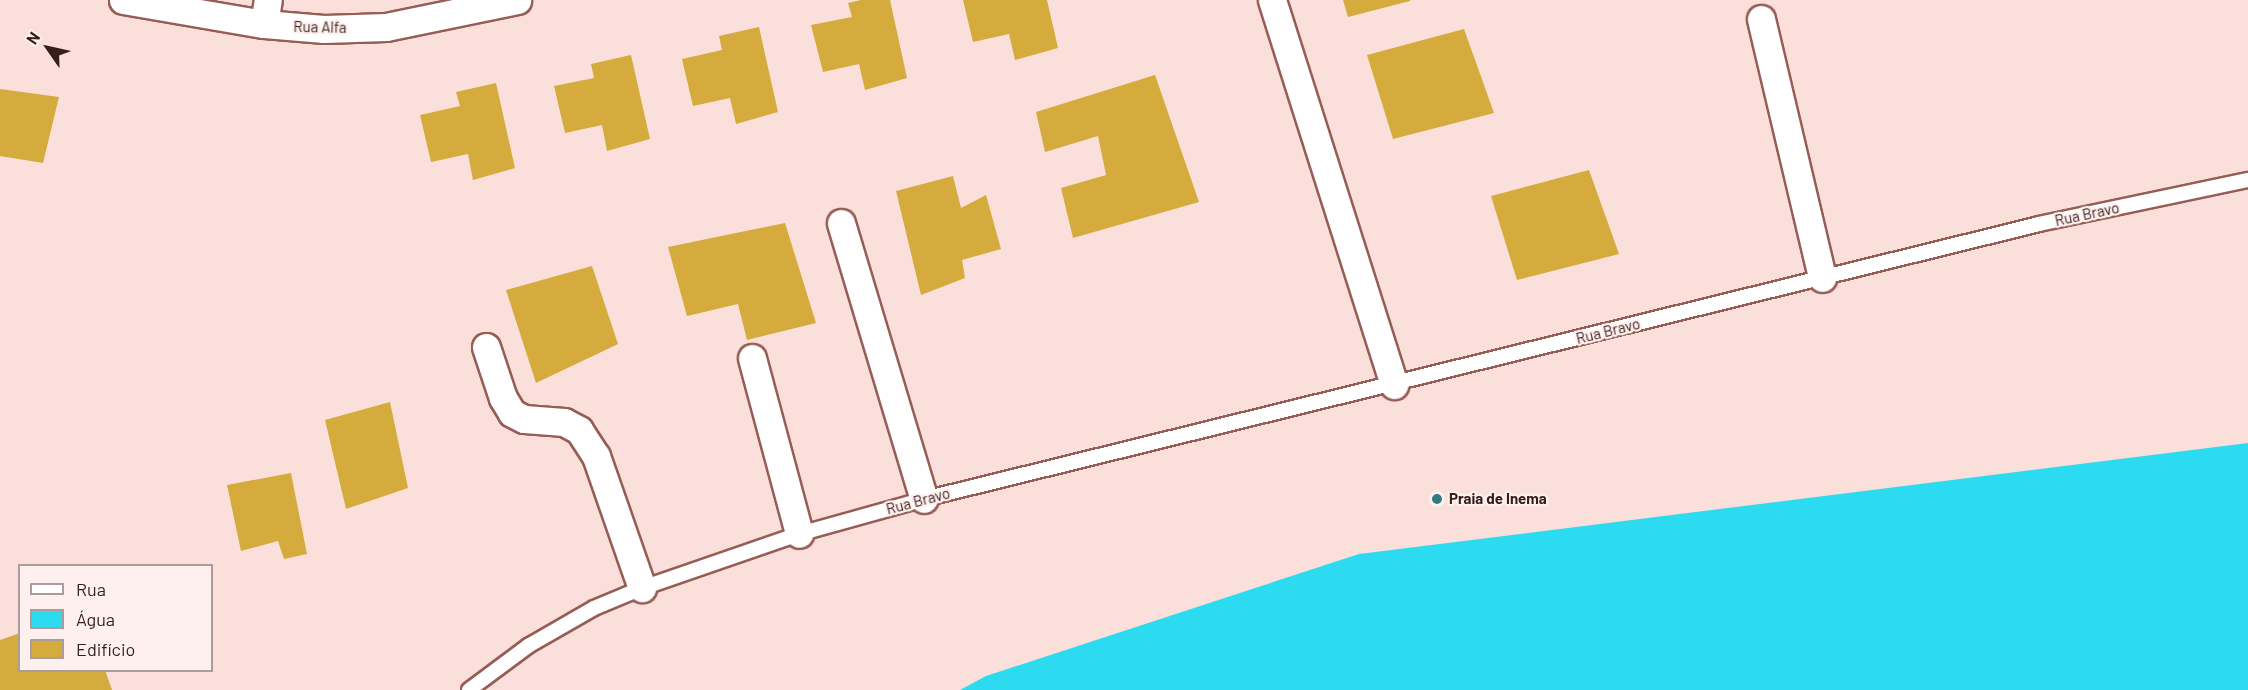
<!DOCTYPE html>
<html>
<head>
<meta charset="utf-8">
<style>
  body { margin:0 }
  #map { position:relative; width:2248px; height:690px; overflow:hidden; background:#fbdfdb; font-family:Barlow,sans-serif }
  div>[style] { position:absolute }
  .water>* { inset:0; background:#2ddbf1 }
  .building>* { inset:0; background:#d4ab3c }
  .roads { filter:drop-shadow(2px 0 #965d55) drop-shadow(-2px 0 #965d55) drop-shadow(0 2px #965d55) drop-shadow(0 -2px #965d55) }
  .service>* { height:14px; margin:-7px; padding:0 7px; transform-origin:7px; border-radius:7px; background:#fff }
  .minor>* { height:27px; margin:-13.5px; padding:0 13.5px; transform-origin:13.5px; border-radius:13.5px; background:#fff }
  .dots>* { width:16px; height:16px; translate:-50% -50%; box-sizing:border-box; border:3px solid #fef0ee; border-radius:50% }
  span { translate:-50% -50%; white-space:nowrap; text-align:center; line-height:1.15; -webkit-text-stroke:4.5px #fef0ee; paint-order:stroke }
  .street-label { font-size:15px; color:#361e1a }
  .poi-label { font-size:15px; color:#361e1a; font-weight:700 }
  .left { translate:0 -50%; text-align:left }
  .legend { position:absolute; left:18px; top:564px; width:195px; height:108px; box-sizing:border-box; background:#fef0ee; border:2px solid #ae9c99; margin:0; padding:8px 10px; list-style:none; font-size:18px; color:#361e1a }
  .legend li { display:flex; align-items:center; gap:12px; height:30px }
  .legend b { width:30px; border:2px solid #ae9c99 }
  .north { position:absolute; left:18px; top:18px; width:60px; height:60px; -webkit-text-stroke:4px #fef0ee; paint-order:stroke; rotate:304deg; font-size:16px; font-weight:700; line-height:24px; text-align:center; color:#361e1a }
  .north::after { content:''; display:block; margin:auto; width:21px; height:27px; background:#361e1a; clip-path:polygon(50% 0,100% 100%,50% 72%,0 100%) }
</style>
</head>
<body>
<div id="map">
  <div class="water">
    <div style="clip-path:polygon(2248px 443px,2248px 690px,960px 690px,986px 676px,1359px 554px)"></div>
  </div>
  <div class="building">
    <div style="clip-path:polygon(861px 0,890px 0,907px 78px,865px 90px,859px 64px,823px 72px,811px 25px,852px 17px,848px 3px)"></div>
    <div style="clip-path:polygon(963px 0,1047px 0,1058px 48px,1015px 60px,1009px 34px,973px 42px)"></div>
    <div style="clip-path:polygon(1343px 0,1410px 0,1410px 1px,1348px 17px)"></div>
    <div style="clip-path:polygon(759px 27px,778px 112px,736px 124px,730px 98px,693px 106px,682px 59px,722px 50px,719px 36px)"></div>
    <div style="clip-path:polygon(1464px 29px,1494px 113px,1393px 139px,1367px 55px)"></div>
    <div style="clip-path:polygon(631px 55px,650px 139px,607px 151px,602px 125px,565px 133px,554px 86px,594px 78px,591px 64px)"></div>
    <div style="clip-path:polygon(1155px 75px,1199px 202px,1073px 238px,1061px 188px,1106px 175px,1098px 136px,1045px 152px,1036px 112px)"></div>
    <div style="clip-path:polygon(496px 83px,515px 168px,473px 180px,468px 154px,431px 162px,420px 115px,460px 106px,456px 92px)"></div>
    <div style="clip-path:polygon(0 89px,59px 97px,43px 163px,0 156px)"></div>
    <div style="clip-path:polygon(1589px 170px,1619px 254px,1517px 280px,1491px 196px)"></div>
    <div style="clip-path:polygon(953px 176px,961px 208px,986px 195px,1001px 249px,962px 260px,965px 278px,921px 295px,896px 191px)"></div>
    <div style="clip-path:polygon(785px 223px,816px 323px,747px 340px,738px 304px,687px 316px,668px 247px)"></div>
    <div style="clip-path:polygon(592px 266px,618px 344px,536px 383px,506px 290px)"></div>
    <div style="clip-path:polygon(390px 402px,408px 488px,346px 509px,325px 420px)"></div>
    <div style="clip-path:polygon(291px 473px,307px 554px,284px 559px,278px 541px,241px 551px,227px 485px)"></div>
    <div style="clip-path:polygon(20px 633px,20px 670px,105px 670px,112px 690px,0 690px,0 640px)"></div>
  </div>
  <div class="roads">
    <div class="service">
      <div style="left:469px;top:690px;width:74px;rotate:-36.7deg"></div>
      <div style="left:528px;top:646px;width:76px;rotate:-29.9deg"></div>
      <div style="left:594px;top:608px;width:52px;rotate:-22.6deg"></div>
      <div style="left:642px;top:588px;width:166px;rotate:-19deg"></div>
      <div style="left:799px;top:534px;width:130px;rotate:-15.6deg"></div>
      <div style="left:924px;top:499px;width:1148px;rotate:-13.85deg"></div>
      <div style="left:2039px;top:224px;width:214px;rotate:-11.9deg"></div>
    </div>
    <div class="minor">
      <div style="left:123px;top:0;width:143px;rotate:9.7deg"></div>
      <div style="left:264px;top:24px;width:60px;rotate:4.8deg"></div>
      <div style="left:324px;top:29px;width:62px;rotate:-1.8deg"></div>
      <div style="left:386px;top:27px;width:134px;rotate:-11.6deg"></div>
      <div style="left:1272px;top:0;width:404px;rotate:72.4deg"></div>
      <div style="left:1761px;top:19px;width:266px;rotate:76.7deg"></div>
      <div style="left:264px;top:24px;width:24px;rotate:-81deg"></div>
      <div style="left:841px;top:223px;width:288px;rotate:73.3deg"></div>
      <div style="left:486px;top:347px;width:54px;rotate:71.6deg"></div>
      <div style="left:503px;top:398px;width:17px;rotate:59deg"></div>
      <div style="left:512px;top:413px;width:13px;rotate:27deg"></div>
      <div style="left:524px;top:419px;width:40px;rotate:4.3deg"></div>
      <div style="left:564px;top:422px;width:17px;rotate:28deg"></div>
      <div style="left:579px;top:430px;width:31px;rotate:57deg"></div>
      <div style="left:596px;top:456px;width:140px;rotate:70.8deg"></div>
      <div style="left:752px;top:358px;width:182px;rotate:75deg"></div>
    </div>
  </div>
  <div class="dots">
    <div style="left:1437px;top:499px;background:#337a84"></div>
  </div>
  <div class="street-label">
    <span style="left:320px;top:27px;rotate:1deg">Rua Alfa</span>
    <span style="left:2087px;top:214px;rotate:-12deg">Rua Bravo</span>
    <span style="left:1608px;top:331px;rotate:-14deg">Rua Bravo</span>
    <span style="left:918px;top:501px;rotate:-15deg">Rua Bravo</span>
  </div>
  <div class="poi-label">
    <span class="left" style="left:1449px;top:499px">Praia de Inema</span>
  </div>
  <ul class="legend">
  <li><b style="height:8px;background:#fff"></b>Rua</li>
  <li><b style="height:16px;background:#2ddbf1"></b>Água</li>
  <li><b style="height:16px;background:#d4ab3c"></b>Edifício</li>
  </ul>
  <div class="north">N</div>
</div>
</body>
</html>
